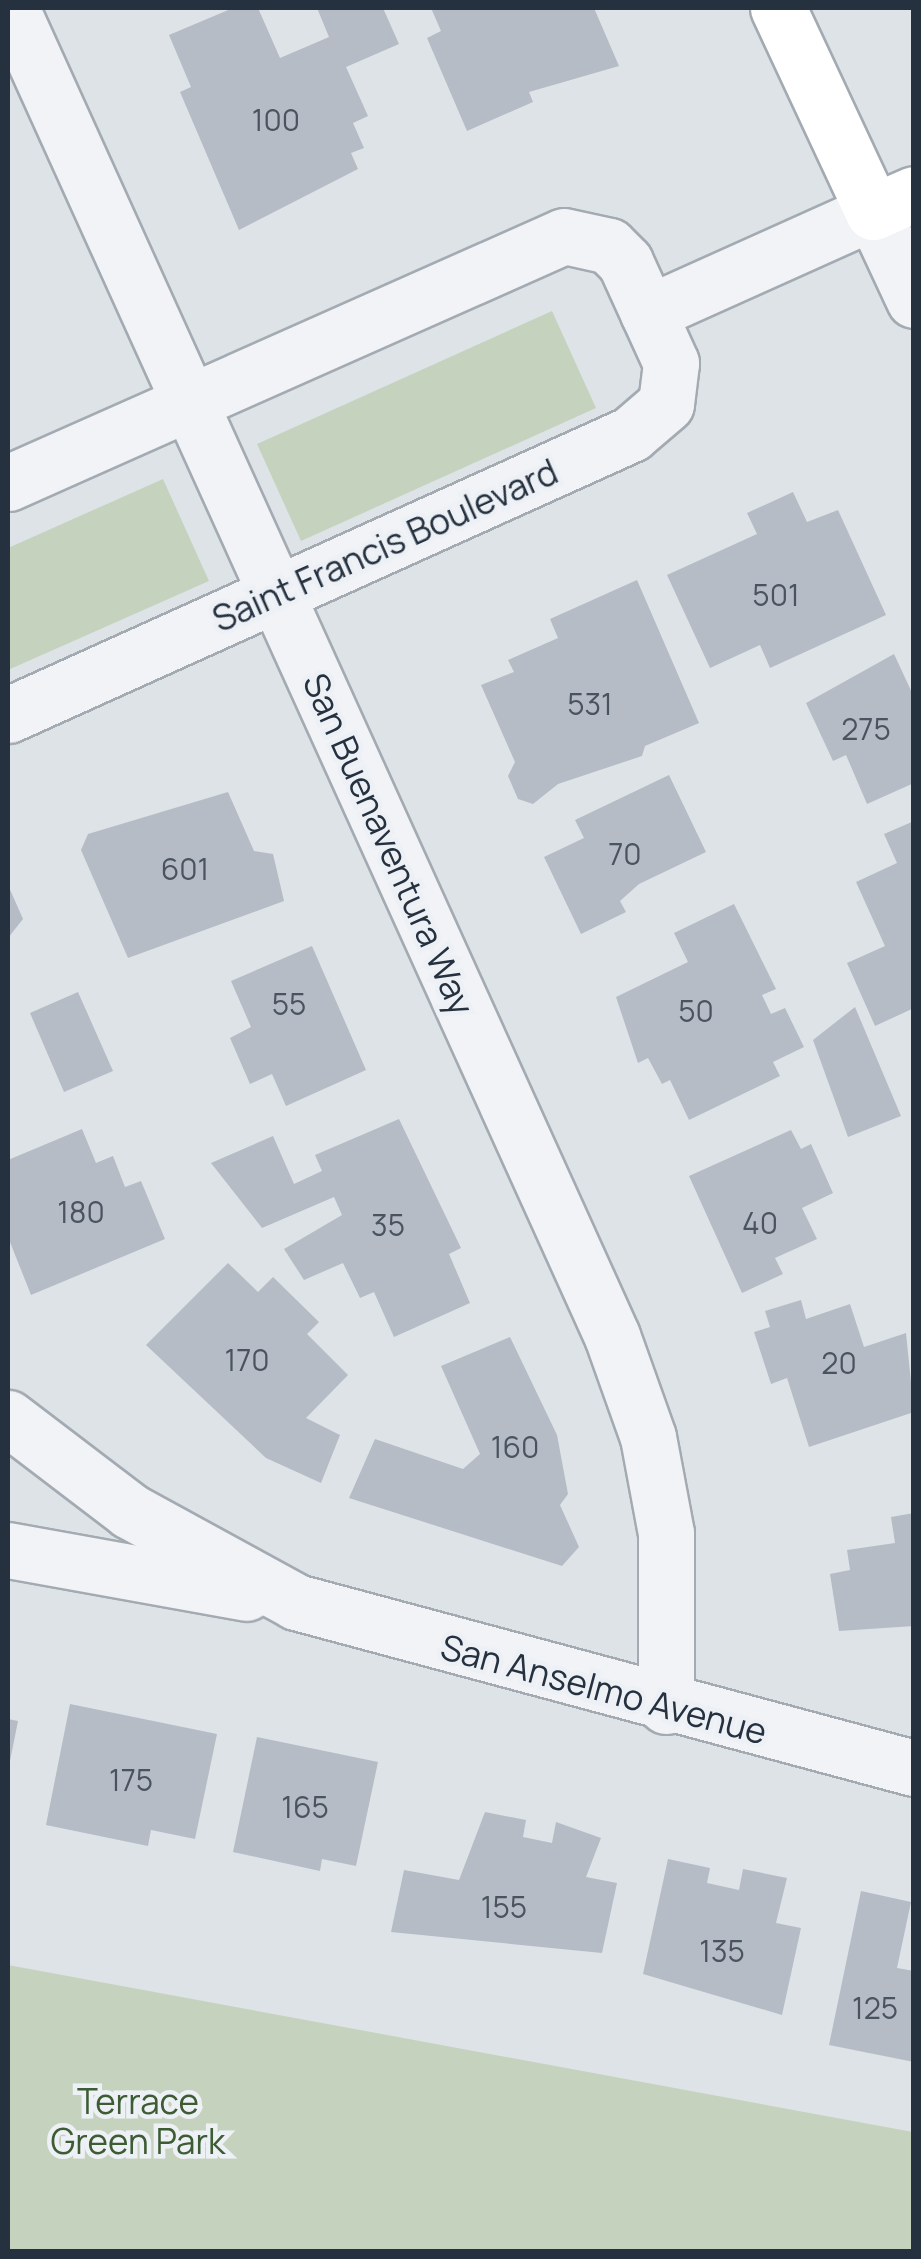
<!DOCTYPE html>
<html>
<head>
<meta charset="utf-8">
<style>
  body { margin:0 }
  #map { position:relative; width:921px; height:2259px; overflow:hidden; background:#dee3e8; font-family:Manrope,sans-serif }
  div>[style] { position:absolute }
  .green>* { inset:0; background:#c5d3be }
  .building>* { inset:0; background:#b5bcc5 }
  .roads { filter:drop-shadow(2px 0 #a3aab2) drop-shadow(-2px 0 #a3aab2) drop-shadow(0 2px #a3aab2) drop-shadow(0 -2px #a3aab2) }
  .minor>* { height:55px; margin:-27.5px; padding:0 27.5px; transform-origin:27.5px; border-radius:27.5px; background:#f1f3f6 }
  .tertiary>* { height:55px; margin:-27.5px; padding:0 27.5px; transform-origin:27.5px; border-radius:27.5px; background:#f1f3f6 }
  .secondary>* { height:55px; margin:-27.5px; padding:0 27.5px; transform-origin:27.5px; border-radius:27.5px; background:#fff }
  span { translate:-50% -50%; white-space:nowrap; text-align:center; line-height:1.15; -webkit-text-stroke:9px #edf1f6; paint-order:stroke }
  .number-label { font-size:30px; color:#4a5461 }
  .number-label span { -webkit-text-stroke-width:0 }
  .street-label { font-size:35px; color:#263140 }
  .park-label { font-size:35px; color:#3d5c33 }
  .frame { position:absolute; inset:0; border:10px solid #263140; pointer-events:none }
</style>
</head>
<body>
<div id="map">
  <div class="green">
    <div style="clip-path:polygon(552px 311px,596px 408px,301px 541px,257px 444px)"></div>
    <div style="clip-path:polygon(163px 479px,209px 581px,8px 670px,8px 548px)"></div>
    <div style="clip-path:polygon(8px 1965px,913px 2132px,913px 2251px,8px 2251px)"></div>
  </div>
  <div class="building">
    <div style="clip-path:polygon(233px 8px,258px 8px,280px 58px,329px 37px,317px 8px,383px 8px,399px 44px,346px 67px,368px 116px,353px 123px,364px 148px,351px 153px,358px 169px,239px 230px,180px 92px,191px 87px,169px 35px)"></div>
    <div style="clip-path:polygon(431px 8px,594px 8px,619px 66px,529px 92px,533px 102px,467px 131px,427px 38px,441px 31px)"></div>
    <div style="clip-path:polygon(793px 492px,807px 522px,838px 510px,886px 615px,770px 668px,760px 645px,710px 668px,667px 575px,757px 534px,747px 513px)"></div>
    <div style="clip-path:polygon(637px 580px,699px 723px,645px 746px,642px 756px,558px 784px,533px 804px,518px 799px,508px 776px,515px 762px,481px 685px,514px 672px,508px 660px,558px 638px,550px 619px)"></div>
    <div style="clip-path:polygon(894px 654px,914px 697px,914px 783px,867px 804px,846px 755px,833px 761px,806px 703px)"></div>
    <div style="clip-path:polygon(669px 775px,706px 852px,639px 884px,620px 901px,626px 912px,581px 934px,544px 857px,584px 838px,575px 820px)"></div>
    <div style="clip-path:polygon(228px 792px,254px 851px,273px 854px,284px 901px,128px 958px,81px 850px,88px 834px)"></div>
    <div style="clip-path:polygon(914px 821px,914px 1008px,875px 1026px,847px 963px,885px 946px,856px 882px,897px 863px,884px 834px)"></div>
    <div style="clip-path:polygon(8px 885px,23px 919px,8px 938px)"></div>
    <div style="clip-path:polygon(734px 904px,776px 989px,762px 995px,771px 1014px,785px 1008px,804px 1047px,773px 1062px,780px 1076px,689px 1120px,670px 1080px,662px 1084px,648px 1058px,638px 1063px,616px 997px,688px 962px,674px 933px)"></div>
    <div style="clip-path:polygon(312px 946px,366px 1070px,286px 1106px,272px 1074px,250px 1084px,230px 1038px,251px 1027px,231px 981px)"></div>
    <div style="clip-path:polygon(78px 992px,113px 1071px,64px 1092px,30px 1013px)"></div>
    <div style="clip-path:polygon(855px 1007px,901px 1116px,848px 1137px,813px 1040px)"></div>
    <div style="clip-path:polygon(399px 1119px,461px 1248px,449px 1254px,470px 1303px,394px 1337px,374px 1292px,360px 1298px,343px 1263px,304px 1280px,284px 1249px,342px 1215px,334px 1197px,262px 1228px,211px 1163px,273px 1136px,294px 1184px,322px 1171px,315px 1155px)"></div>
    <div style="clip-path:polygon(82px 1129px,96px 1163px,113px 1156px,125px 1187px,141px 1181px,165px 1239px,31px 1295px,8px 1237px,8px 1160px)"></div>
    <div style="clip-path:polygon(791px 1130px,801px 1149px,811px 1144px,833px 1193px,802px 1208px,817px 1239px,775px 1258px,783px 1274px,742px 1293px,689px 1176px)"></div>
    <div style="clip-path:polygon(228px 1263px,258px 1292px,273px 1277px,319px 1322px,307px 1334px,348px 1375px,306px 1418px,340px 1435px,321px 1483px,266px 1458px,146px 1345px)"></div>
    <div style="clip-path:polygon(801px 1300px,806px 1319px,850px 1304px,864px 1347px,906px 1333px,914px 1412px,809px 1447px,787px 1378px,771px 1384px,754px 1332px,770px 1327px,765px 1311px)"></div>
    <div style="clip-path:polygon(510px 1337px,557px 1435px,568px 1494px,560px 1505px,579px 1547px,562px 1566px,349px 1498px,375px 1439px,463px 1469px,480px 1454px,441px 1366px)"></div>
    <div style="clip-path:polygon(914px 1513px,914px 1626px,839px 1631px,830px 1574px,850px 1570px,847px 1550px,895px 1543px,891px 1517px)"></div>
    <div style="clip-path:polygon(70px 1704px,217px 1734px,195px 1839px,151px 1830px,148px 1846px,46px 1825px)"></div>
    <div style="clip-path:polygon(8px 1719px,18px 1721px,9px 1766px,8px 1766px)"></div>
    <div style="clip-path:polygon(257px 1737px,378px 1762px,356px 1866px,322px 1859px,320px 1871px,233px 1852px)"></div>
    <div style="clip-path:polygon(485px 1812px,526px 1820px,523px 1837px,552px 1843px,556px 1822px,601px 1838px,586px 1877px,617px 1883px,602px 1953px,391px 1932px,404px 1870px,459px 1880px)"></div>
    <div style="clip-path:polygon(668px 1859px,710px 1868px,707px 1883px,739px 1890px,743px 1869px,787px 1878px,776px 1923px,801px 1928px,782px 2015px,643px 1974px)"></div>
    <div style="clip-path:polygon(861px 1891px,911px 1902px,897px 1968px,914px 1971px,914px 2062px,829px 2045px)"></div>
  </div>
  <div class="roads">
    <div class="minor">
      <div style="left:11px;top:8px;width:1458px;rotate:65.65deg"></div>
      <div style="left:612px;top:1336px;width:107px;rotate:70.4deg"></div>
      <div style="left:648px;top:1437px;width:98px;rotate:79.4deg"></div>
      <div style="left:666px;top:1533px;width:173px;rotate:90deg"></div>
      <div style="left:648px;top:313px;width:247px;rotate:-24.2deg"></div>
      <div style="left:8px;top:483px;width:608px;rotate:-23.95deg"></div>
      <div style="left:564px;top:236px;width:46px;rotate:12.5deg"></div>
      <div style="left:609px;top:246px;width:23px;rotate:45deg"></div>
      <div style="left:625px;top:262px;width:111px;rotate:65.5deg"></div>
      <div style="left:671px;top:363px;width:41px;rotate:97deg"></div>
      <div style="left:666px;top:404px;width:46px;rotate:139.4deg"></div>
      <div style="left:631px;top:434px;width:683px;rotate:155.72deg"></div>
      <div style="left:8px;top:1418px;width:153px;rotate:37.3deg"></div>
      <div style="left:130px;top:1511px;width:189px;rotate:28.7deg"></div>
      <div style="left:296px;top:1602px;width:640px;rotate:15.04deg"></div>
      <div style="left:8px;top:1550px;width:242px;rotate:10.2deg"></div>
    </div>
    <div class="tertiary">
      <div style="left:873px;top:212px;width:97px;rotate:65deg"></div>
    </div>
    <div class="secondary">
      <div style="left:778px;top:8px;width:225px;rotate:65deg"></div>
      <div style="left:873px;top:212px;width:45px;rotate:-23.7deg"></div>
    </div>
  </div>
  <div class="number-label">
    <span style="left:276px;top:120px">100</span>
    <span style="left:776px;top:595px">501</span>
    <span style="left:590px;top:704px">531</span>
    <span style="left:866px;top:729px">275</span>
    <span style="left:625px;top:854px">70</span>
    <span style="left:185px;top:869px">601</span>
    <span style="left:289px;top:1004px">55</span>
    <span style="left:696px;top:1011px">50</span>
    <span style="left:81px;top:1212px">180</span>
    <span style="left:760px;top:1223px">40</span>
    <span style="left:388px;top:1225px">35</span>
    <span style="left:247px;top:1360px">170</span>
    <span style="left:839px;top:1363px">20</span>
    <span style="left:515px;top:1447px">160</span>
    <span style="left:131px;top:1780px">175</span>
    <span style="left:305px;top:1807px">165</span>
    <span style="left:504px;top:1907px">155</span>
    <span style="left:722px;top:1951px">135</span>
    <span style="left:875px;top:2008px">125</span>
  </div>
  <div class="street-label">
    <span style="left:385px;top:545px;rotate:-24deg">Saint Francis Boulevard</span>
    <span style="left:389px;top:844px;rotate:66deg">San Buenaventura Way</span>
    <span style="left:604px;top:1689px;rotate:15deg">San Anselmo Avenue</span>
  </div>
  <div class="park-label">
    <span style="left:138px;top:2121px">Terrace<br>Green Park</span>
  </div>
  <div class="frame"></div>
</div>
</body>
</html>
